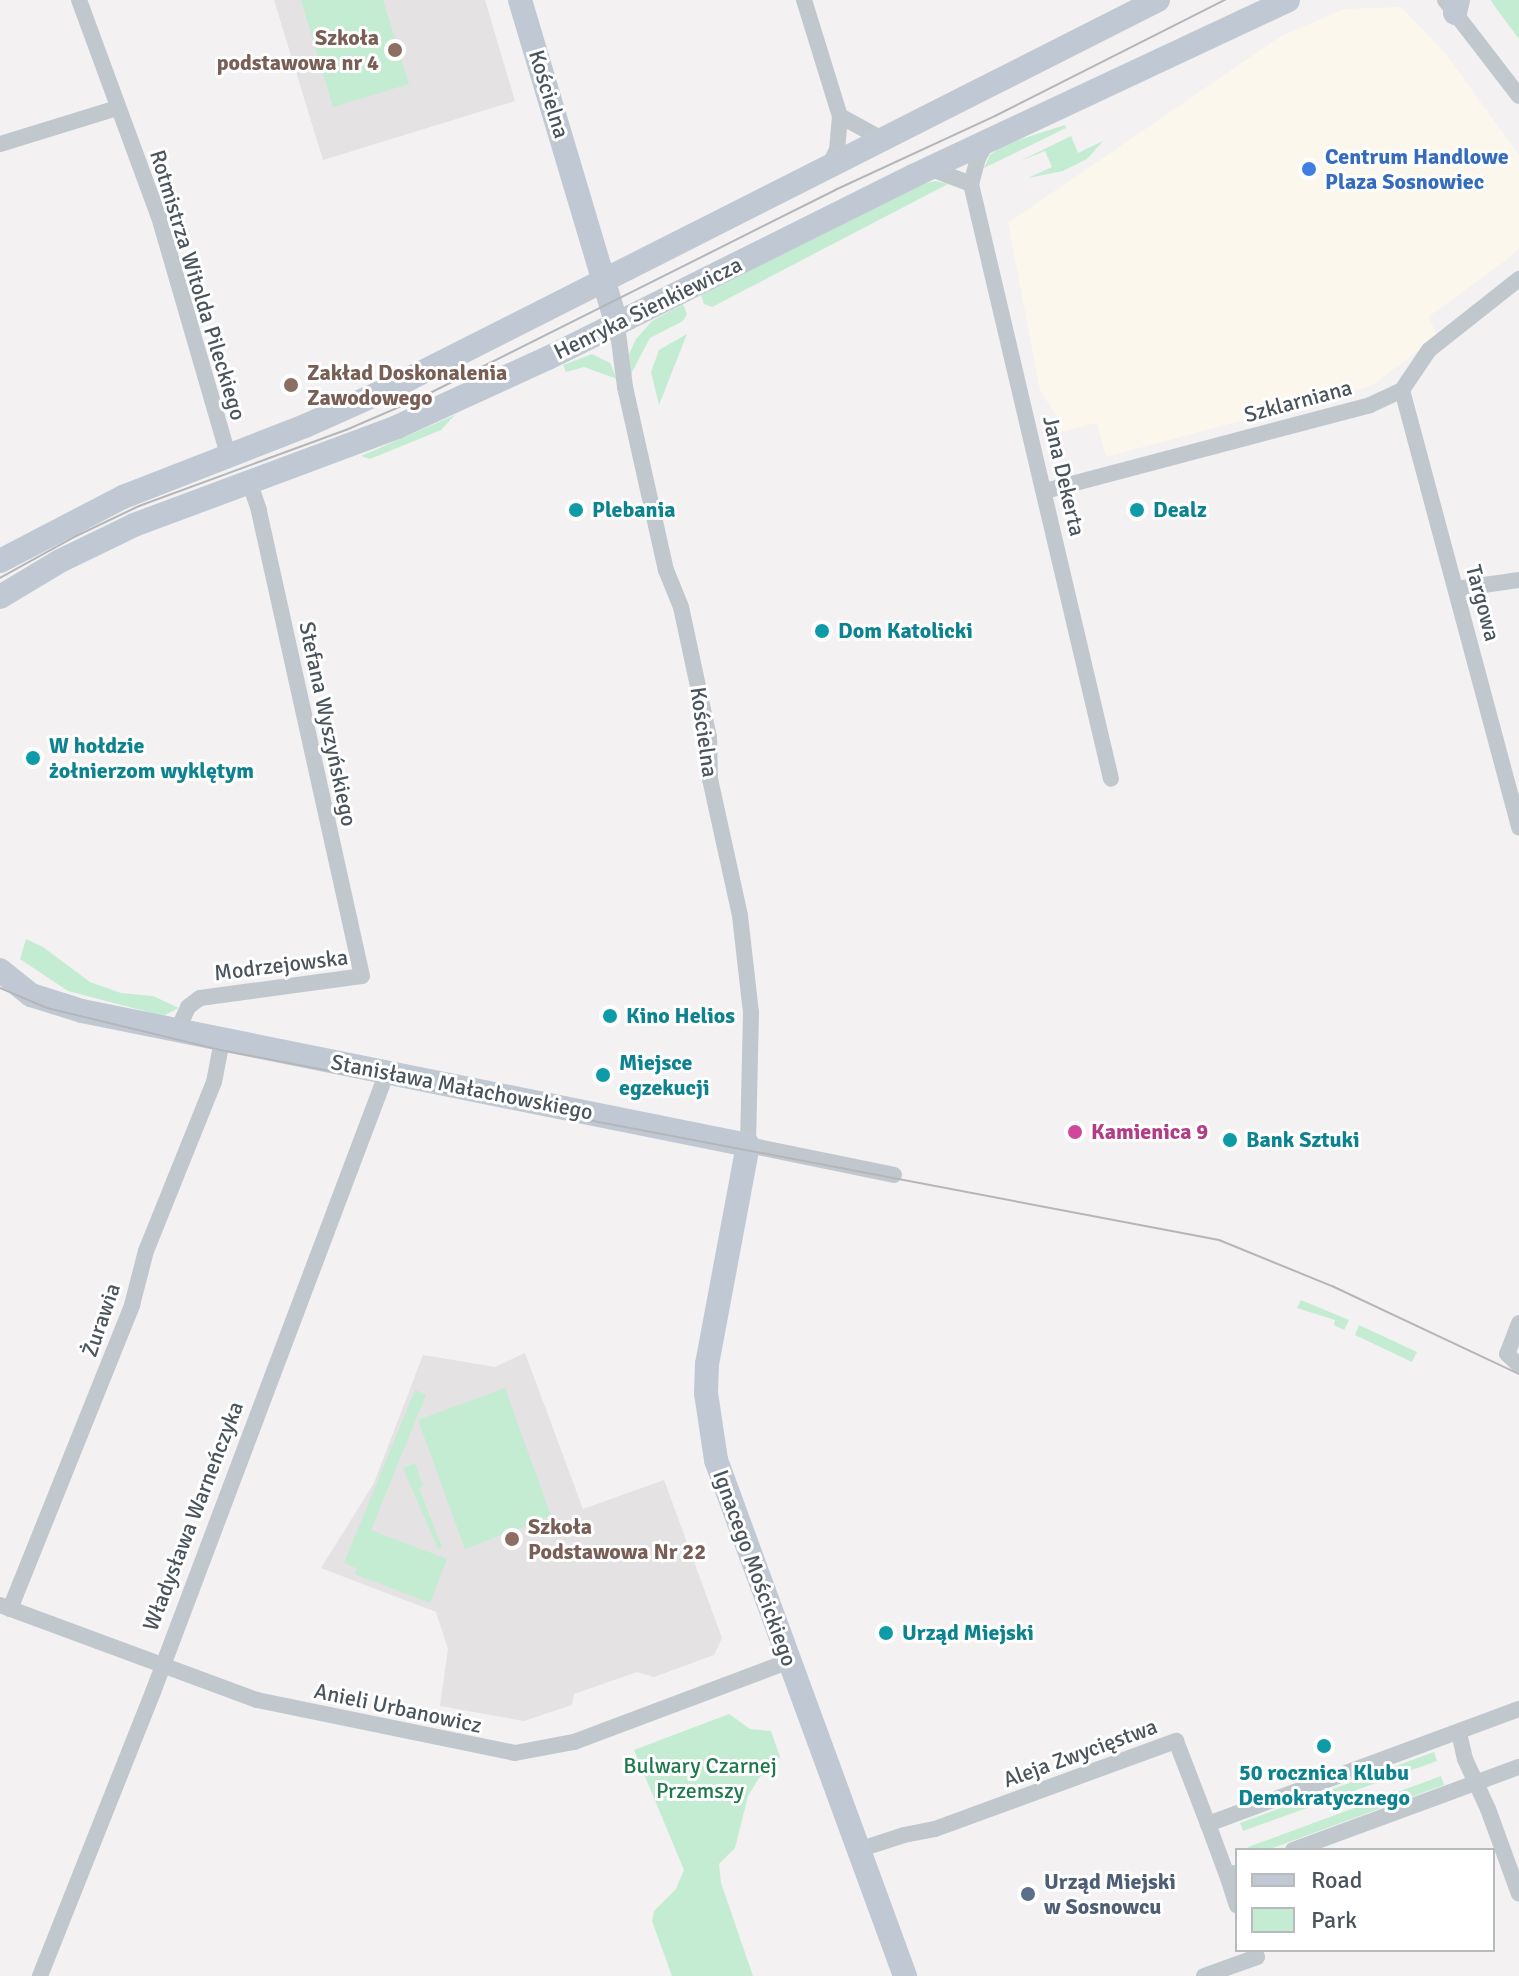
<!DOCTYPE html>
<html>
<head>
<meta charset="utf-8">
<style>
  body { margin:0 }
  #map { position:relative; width:1519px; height:1976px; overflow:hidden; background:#f3f1f1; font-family:Signika,sans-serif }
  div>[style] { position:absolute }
  .commercial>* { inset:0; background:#fbf7ed }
  .education>* { inset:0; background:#e4e2e2 }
  .green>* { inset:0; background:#c4ecd3 }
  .street>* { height:16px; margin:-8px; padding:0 8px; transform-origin:8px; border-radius:8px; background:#c0c8ce }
  .secondary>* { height:24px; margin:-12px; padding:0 12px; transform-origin:12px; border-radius:12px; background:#c0c9d3 }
  .tram>* { height:2px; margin:-1px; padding:0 1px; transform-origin:1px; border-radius:1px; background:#b4b6ba }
  .dots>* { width:22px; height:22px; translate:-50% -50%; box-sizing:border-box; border:4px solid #fff; border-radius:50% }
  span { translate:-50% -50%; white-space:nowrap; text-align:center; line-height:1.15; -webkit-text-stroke:6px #fff; paint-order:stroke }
  .education-label { font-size:22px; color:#785e54; font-weight:700 }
  .right { translate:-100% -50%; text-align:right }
  .left { translate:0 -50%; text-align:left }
  .street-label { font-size:22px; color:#4a545d }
  .shop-label { font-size:22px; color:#366cbe; font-weight:700 }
  .culture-label { font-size:22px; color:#0d838f; font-weight:700 }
  .hotel-label { font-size:22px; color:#b23c85; font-weight:700 }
  .park-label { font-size:22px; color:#20794c }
  .service-label { font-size:22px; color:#4e5e75; font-weight:700 }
  .legend { position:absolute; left:1235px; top:1848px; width:260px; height:104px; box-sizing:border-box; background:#fff; border:2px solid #b7bbbe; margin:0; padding:10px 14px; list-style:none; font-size:24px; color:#4a545d }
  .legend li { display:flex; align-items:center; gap:16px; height:40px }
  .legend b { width:40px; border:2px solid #b7bbbe }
</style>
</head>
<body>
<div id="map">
  <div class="commercial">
    <div style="clip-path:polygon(1401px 7px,1445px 53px,1519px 155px,1519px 247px,1512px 256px,1428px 317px,1438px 336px,1371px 386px,1106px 457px,1097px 423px,1060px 432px,1056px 416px,1040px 390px,1008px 223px,1281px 36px,1344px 9px)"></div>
  </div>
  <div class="education">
    <div style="clip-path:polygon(274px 0,485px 0,515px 101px,323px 160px)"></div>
    <div style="clip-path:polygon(525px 1353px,583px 1509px,664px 1480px,722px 1638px,714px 1655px,654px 1677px,637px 1672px,574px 1694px,572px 1705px,524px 1721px,440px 1706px,448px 1649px,436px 1612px,321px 1568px,374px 1483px,423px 1355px,495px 1367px)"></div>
  </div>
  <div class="green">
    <div style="clip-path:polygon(301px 0,383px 0,409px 84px,333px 107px)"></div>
    <div style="clip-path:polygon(1491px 0,1519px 0,1519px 39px,1493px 4px)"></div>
    <div style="clip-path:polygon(1065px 125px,1066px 128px,984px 168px,990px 155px,1003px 145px)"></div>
    <div style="clip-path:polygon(1071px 136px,1078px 153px,1103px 141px,1087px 159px,1063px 171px,1028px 178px,1052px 167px,1045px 151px,1020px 161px)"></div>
    <div style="clip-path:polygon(936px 181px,948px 184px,712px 307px,704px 304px,701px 295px,921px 184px)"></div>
    <div style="clip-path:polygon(683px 304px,687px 314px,683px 321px,650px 338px,631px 374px,629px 354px,636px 339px,652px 321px)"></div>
    <div style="clip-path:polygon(687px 334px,659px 405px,651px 372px,659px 350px)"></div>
    <div style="clip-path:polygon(592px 354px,610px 363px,617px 379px,584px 367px,566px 372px,563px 365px)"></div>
    <div style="clip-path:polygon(455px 415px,441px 430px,370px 459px,361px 456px)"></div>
    <div style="clip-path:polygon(26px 939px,43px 947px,90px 982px,121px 993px,153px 996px,179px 1008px,165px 1015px,156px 1014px,68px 991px,20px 959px)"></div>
    <div style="clip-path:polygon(1301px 1300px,1349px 1320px,1344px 1330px,1334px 1325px,1335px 1320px,1297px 1308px)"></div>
    <div style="clip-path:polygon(1359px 1325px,1417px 1352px,1412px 1362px,1355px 1335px)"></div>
    <div style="clip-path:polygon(505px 1388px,551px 1516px,465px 1549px,418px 1420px)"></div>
    <div style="clip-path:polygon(415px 1390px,426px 1395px,371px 1530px,447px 1559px,430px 1603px,355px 1574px,359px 1561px,356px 1568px,344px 1563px)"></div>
    <div style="clip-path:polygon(415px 1463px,423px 1486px,419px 1488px,442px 1548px,438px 1549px,403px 1468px)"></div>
    <div style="clip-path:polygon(729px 1714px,750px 1729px,771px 1731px,780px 1757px,759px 1778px,748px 1796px,735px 1848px,719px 1864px,721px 1883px,753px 1976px,672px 1976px,652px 1921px,654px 1911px,676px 1889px,684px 1870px,634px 1750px)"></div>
    <div style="clip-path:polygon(1434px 1752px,1437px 1761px,1243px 1831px,1240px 1823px)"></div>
    <div style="clip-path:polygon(1441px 1776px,1444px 1785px,1267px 1850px,1249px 1850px,1248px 1847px)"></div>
  </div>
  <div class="street">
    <div style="left:79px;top:0;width:231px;rotate:69.8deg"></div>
    <div style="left:159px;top:217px;width:248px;rotate:73.8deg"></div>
    <div style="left:804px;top:0;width:121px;rotate:72.8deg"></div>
    <div style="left:840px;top:116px;width:34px;rotate:95deg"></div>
    <div style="left:837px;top:150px;width:18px;rotate:117deg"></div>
    <div style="left:1445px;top:0;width:121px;rotate:52.4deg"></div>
    <div style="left:840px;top:116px;width:48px;rotate:28.7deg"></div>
    <div style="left:988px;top:140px;width:21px;rotate:119deg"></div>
    <div style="left:978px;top:158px;width:27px;rotate:105deg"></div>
    <div style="left:971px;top:184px;width:611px;rotate:76.76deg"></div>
    <div style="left:0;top:144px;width:122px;rotate:-17.1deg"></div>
    <div style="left:929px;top:168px;width:45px;rotate:20.9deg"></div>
    <div style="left:617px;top:325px;width:63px;rotate:82.6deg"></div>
    <div style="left:625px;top:387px;width:188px;rotate:77.4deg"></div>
    <div style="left:666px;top:570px;width:40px;rotate:68deg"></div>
    <div style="left:681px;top:607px;width:134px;rotate:77.9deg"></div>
    <div style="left:709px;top:738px;width:41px;rotate:88.6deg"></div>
    <div style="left:710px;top:779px;width:140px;rotate:77.6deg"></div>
    <div style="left:740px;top:916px;width:97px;rotate:83.5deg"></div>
    <div style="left:751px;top:1012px;width:133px;rotate:91.3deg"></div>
    <div style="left:748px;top:1145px;width:149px;rotate:11.6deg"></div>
    <div style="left:1402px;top:390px;width:453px;rotate:75deg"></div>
    <div style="left:1045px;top:491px;width:336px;rotate:-14.8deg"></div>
    <div style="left:1370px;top:405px;width:35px;rotate:-25deg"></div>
    <div style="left:1402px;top:390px;width:48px;rotate:-56deg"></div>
    <div style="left:1429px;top:350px;width:115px;rotate:-38.3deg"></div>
    <div style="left:1456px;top:589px;width:64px;rotate:-8.1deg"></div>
    <div style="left:177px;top:1031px;width:26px;rotate:-65deg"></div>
    <div style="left:188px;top:1007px;width:15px;rotate:-37deg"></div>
    <div style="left:200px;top:998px;width:163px;rotate:-7.7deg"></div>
    <div style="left:362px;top:976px;width:477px;rotate:-102.5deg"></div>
    <div style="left:259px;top:510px;width:31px;rotate:-109deg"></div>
    <div style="left:1519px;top:1323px;width:33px;rotate:111deg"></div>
    <div style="left:1507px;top:1354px;width:16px;rotate:43deg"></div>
    <div style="left:0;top:1605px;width:274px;rotate:20.3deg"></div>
    <div style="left:257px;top:1700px;width:263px;rotate:11.6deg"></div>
    <div style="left:515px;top:1753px;width:60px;rotate:-10.6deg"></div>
    <div style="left:574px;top:1742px;width:230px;rotate:-20.6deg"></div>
    <div style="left:10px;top:1609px;width:328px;rotate:-68.1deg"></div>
    <div style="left:132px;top:1305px;width:56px;rotate:-75.5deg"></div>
    <div style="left:146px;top:1251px;width:182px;rotate:-68.1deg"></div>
    <div style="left:214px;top:1082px;width:42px;rotate:-79deg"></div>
    <div style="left:1459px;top:1733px;width:27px;rotate:77deg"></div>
    <div style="left:1465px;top:1759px;width:55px;rotate:65.3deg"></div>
    <div style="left:1488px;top:1809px;width:90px;rotate:70deg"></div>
    <div style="left:1208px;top:1824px;width:54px;rotate:69.6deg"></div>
    <div style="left:861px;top:1849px;width:45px;rotate:-18deg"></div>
    <div style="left:904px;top:1835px;width:32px;rotate:-11deg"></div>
    <div style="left:935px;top:1829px;width:257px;rotate:-20.1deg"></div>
    <div style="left:1176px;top:1741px;width:89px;rotate:68.9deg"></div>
    <div style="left:1208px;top:1824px;width:332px;rotate:-20.3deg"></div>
    <div style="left:1293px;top:1850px;width:241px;rotate:-20.2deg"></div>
    <div style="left:1233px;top:1873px;width:6px;rotate:162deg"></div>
    <div style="left:1227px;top:1875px;width:32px;rotate:72deg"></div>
    <div style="left:40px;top:1976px;width:306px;rotate:-68.3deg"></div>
    <div style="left:153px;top:1692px;width:663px;rotate:-69.32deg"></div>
    <div style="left:1204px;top:1976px;width:56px;rotate:-19.7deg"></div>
    <div style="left:1257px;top:1957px;width:8px;rotate:-113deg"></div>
  </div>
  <div class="secondary">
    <div style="left:520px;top:0;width:339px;rotate:73.4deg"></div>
    <div style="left:1455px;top:13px;width:13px;rotate:-77deg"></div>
    <div style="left:0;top:561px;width:139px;rotate:-27.5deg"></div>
    <div style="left:123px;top:497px;width:195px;rotate:-21.3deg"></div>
    <div style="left:305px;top:426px;width:98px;rotate:-24deg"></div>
    <div style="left:395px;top:386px;width:855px;rotate:-26.83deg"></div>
    <div style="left:0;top:597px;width:70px;rotate:-31deg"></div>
    <div style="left:60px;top:561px;width:82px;rotate:-25.9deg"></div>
    <div style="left:134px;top:525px;width:281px;rotate:-20.4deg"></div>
    <div style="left:397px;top:427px;width:166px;rotate:-24.6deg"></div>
    <div style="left:548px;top:358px;width:408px;rotate:-26.5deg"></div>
    <div style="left:913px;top:176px;width:414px;rotate:-25.1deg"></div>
    <div style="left:0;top:970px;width:40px;rotate:39deg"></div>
    <div style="left:31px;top:995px;width:53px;rotate:17.4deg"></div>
    <div style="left:82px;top:1011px;width:679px;rotate:11.38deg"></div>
    <div style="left:748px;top:1145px;width:223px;rotate:100.6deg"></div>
    <div style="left:707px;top:1364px;width:29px;rotate:92deg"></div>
    <div style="left:706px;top:1393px;width:68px;rotate:81.5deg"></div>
    <div style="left:716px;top:1460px;width:550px;rotate:69.88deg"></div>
  </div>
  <div class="tram">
    <div style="left:0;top:578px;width:85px;rotate:-29deg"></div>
    <div style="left:74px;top:537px;width:72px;rotate:-25.5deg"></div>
    <div style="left:139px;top:506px;width:221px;rotate:-20.2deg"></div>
    <div style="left:346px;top:430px;width:81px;rotate:-23.4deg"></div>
    <div style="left:420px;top:398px;width:464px;rotate:-26.6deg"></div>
    <div style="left:835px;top:190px;width:176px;rotate:-24.8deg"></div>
    <div style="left:995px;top:116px;width:258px;rotate:-26.8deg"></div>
    <div style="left:0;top:988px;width:51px;rotate:23.1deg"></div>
    <div style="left:47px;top:1008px;width:178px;rotate:13.6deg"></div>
    <div style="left:220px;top:1050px;width:1017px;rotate:10.77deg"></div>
    <div style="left:1219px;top:1240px;width:122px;rotate:22.2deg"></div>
    <div style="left:1332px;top:1286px;width:207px;rotate:25.2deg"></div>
  </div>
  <div class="dots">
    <div style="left:395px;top:50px;background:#8d6e63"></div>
    <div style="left:1309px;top:169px;background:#3f7fe0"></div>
    <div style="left:291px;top:385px;background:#8d6e63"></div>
    <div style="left:576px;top:510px;background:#0f9aa8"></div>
    <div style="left:1137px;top:510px;background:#0f9aa8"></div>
    <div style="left:822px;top:631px;background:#0f9aa8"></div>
    <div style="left:33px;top:758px;background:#0f9aa8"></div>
    <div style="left:610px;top:1016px;background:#0f9aa8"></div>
    <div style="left:603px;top:1075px;background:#0f9aa8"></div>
    <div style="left:1075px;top:1132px;background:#d1479c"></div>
    <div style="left:1230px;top:1140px;background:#0f9aa8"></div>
    <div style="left:512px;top:1539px;background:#8d6e63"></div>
    <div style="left:886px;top:1633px;background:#0f9aa8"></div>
    <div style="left:1324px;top:1746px;background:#0f9aa8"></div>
    <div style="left:1028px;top:1894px;background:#5c6f8a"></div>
  </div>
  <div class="education-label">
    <span class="right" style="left:379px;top:50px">Szkoła<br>podstawowa nr 4</span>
    <span class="left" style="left:307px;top:385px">Zakład Doskonalenia<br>Zawodowego</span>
    <span class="left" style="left:528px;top:1539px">Szkoła<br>Podstawowa Nr 22</span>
  </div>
  <div class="street-label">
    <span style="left:549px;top:94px;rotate:73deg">Kościelna</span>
    <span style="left:198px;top:285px;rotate:73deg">Rotmistrza Witolda Pileckiego</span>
    <span style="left:648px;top:308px;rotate:-26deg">Henryka Sienkiewicza</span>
    <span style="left:1298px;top:401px;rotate:-15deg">Szklarniana</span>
    <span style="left:1064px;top:476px;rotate:77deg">Jana Dekerta</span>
    <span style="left:1483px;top:603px;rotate:75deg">Targowa</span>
    <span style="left:328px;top:724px;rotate:78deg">Stefana Wyszyńskiego</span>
    <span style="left:704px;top:732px;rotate:82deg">Kościelna</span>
    <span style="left:281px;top:965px;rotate:-7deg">Modrzejowska</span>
    <span style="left:462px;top:1087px;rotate:11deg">Stanisława Małachowskiego</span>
    <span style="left:101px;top:1320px;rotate:-71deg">Żurawia</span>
    <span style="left:193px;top:1516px;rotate:-69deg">Władysława Warneńczyka</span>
    <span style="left:755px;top:1568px;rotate:70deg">Ignacego Mościckiego</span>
    <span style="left:398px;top:1708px;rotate:12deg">Anieli Urbanowicz</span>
    <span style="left:1080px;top:1753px;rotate:-20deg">Aleja Zwycięstwa</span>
  </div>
  <div class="shop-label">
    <span class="left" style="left:1325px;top:169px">Centrum Handlowe<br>Plaza Sosnowiec</span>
  </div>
  <div class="culture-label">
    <span class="left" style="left:592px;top:510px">Plebania</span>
    <span class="left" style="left:1153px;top:510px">Dealz</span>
    <span class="left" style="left:838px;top:631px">Dom Katolicki</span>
    <span class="left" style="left:49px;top:758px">W hołdzie<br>żołnierzom wyklętym</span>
    <span class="left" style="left:626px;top:1016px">Kino Helios</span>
    <span class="left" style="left:619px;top:1075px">Miejsce<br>egzekucji</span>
    <span class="left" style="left:1246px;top:1140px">Bank Sztuki</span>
    <span class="left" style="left:902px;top:1633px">Urząd Miejski</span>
    <span style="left:1324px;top:1785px">50 rocznica Klubu<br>Demokratycznego</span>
  </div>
  <div class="hotel-label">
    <span class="left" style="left:1091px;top:1132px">Kamienica 9</span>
  </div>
  <div class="park-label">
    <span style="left:700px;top:1778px">Bulwary Czarnej<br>Przemszy</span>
  </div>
  <div class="service-label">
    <span class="left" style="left:1044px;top:1894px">Urząd Miejski<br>w Sosnowcu</span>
  </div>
  <ul class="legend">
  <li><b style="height:10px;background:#c0c9d3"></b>Road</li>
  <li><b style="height:22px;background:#c4ecd3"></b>Park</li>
  </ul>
</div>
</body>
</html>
